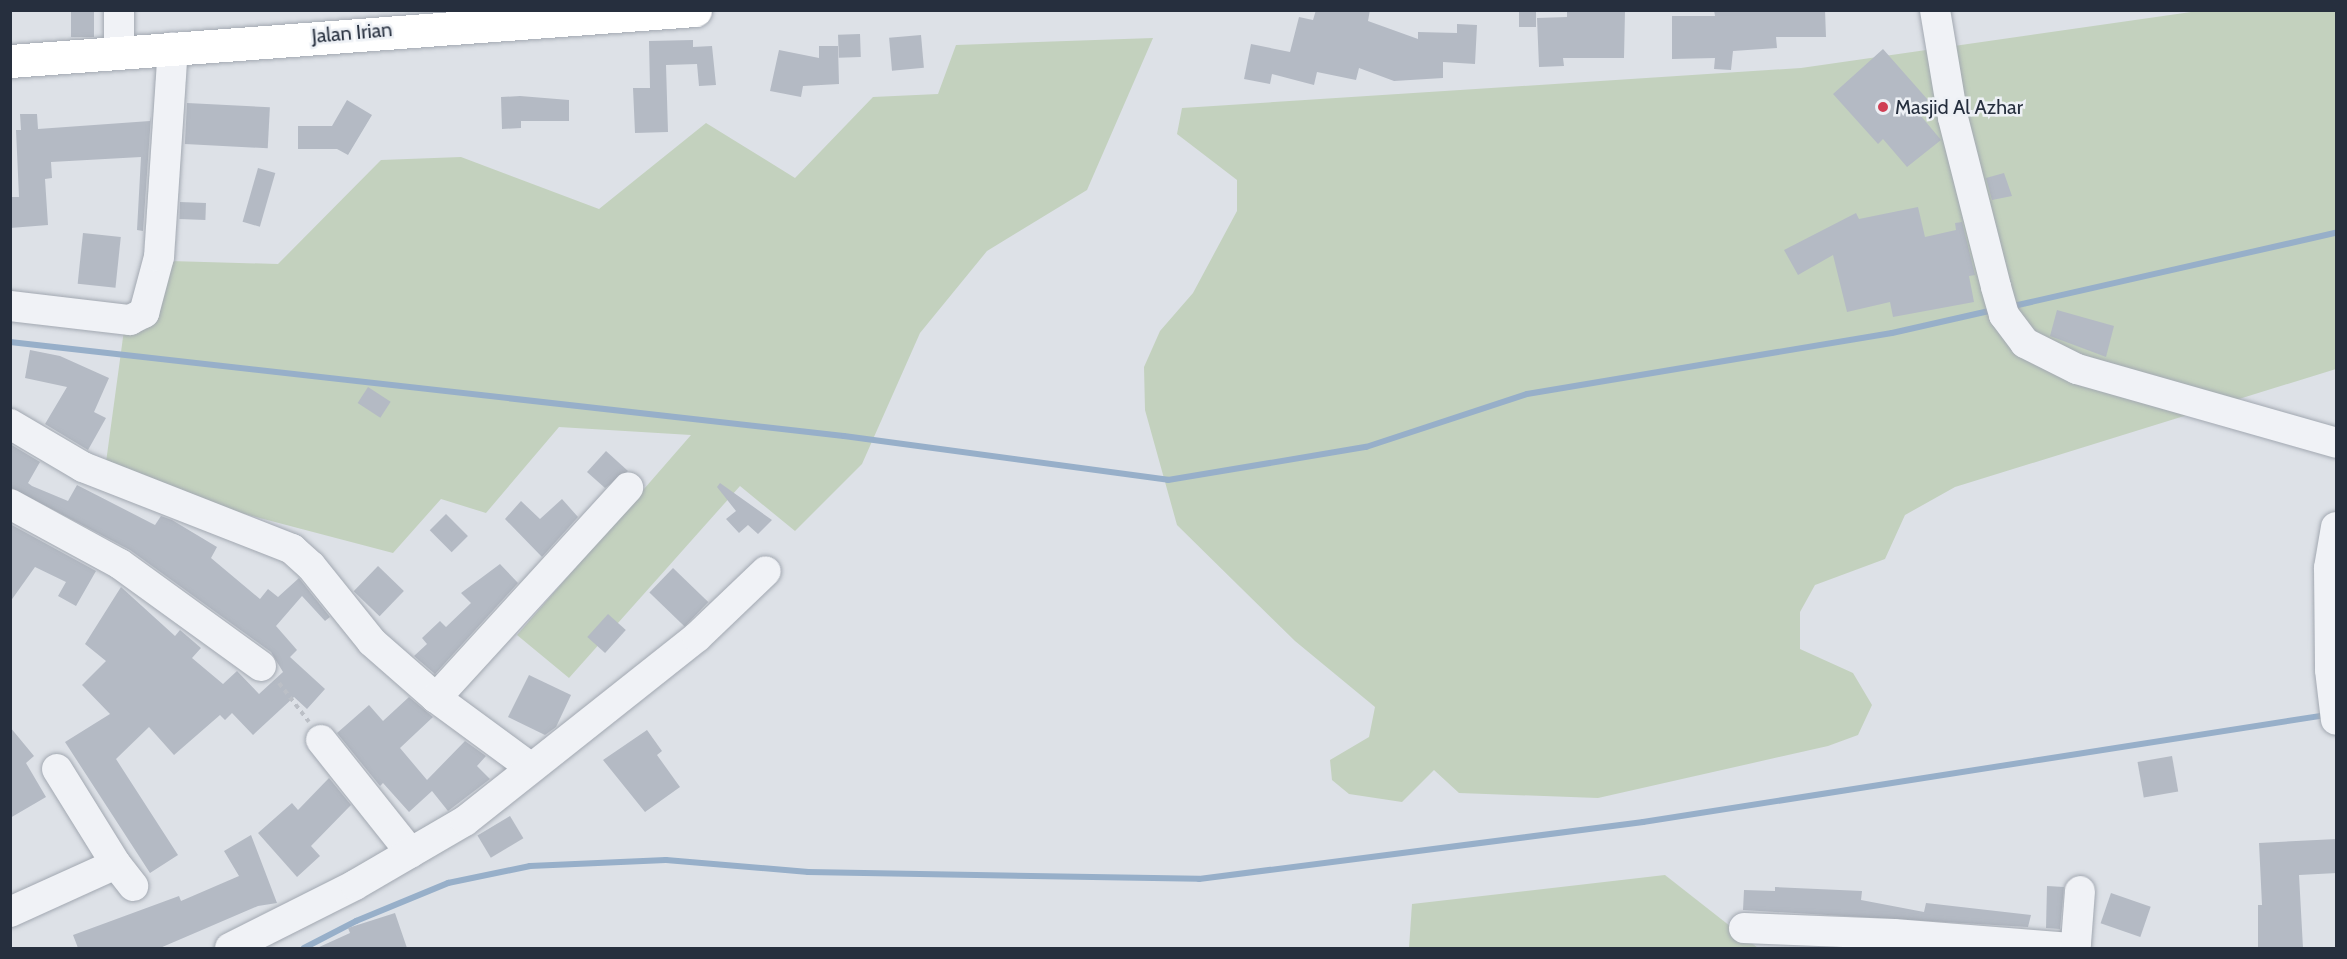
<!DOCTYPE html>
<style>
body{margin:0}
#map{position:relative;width:2347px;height:959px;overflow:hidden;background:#dde1e7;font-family:Cabin,sans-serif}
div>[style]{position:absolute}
.green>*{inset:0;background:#c3d1be}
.stream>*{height:6px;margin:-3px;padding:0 3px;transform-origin:3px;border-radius:3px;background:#97afc9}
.building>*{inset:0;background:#b4bac4;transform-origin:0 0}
.path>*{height:4px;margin-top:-2px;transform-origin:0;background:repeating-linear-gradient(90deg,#bbbfc6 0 4.5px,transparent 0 9px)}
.roads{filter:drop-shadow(0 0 2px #a2a8b1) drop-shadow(0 0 2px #a2a8b1)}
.minor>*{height:30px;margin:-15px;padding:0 15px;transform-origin:15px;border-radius:15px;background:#f0f2f6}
.major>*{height:33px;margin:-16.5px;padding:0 16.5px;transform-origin:16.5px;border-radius:16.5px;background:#fff}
.dots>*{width:16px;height:16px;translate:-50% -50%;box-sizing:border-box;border:3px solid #edf0f5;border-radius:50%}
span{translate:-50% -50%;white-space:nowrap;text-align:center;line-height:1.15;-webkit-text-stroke:5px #edf0f5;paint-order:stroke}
.street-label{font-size:20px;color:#262f3e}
.poi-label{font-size:20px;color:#262f3e}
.left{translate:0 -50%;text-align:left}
.frame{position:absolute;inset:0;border:12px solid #262f3e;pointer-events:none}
</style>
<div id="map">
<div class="green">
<i style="clip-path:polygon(2198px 11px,2336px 11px,2336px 369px,1955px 487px,1905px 515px,1885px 559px,1815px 585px,1800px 612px,1800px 649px,1853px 673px,1872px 705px,1858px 735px,1828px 746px,1598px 798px,1459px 793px,1434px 770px,1402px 802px,1349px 794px,1332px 780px,1330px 760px,1369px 737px,1375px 707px,1295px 641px,1177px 525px,1145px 410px,1144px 367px,1160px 331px,1193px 293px,1237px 211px,1237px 180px,1177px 134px,1182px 108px,1801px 68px)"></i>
<i style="clip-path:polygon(1153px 38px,1087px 190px,987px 251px,920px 333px,862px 464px,795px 531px,740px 486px,569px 678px,517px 635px,691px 435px,559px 427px,486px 513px,441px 499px,393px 553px,104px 477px,124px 330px,170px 261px,278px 264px,381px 160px,461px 157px,599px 209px,706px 123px,795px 178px,873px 97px,938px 94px,956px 45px)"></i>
<i style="clip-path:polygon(1665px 875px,1758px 948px,1409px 948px,1412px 904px)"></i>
</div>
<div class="stream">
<i style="left:2009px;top:307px;width:335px;rotate:-12.8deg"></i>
<i style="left:10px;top:342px;width:839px;rotate:6.43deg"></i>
<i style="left:844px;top:436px;width:327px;rotate:7.7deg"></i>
<i style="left:1168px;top:480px;width:201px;rotate:-9.5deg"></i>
<i style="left:1366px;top:447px;width:169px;rotate:-18.2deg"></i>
<i style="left:1527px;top:394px;width:370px;rotate:-9.5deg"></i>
<i style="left:1892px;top:333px;width:104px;rotate:-12.8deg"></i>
<i style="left:304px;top:948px;width:59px;rotate:-27.4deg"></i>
<i style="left:356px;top:921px;width:100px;rotate:-22.4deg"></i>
<i style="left:448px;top:883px;width:84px;rotate:-11.7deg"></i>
<i style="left:530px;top:866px;width:136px;rotate:-2.5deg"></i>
<i style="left:666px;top:860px;width:143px;rotate:4.8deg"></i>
<i style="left:808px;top:872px;width:391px;rotate:1deg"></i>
<i style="left:1199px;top:879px;width:448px;rotate:-7.3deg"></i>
<i style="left:1643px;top:822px;width:691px;rotate:-8.9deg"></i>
</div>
<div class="building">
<i style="left:71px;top:10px;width:23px;height:27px"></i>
<i style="clip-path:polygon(1316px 10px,1370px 10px,1368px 21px,1418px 39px,1418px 32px,1457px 33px,1457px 24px,1477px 25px,1475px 64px,1443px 62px,1443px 78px,1394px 81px,1359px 68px,1356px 80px,1317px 72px,1314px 85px,1272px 74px,1270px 84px,1244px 79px,1251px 44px,1290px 52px,1299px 17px,1313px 20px)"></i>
<i style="left:1519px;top:10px;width:17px;height:17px"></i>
<i style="clip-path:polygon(1567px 10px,1625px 11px,1624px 58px,1563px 58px,1564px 66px,1539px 67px,1537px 18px,1567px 17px)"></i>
<i style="clip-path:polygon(1714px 10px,1825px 10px,1826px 37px,1776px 37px,1777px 48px,1733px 51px,1731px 70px,1714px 69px,1715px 58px,1672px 59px,1672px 16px,1715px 16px)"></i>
<i style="left:860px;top:34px;width:23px;height:22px;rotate:88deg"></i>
<i style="left:921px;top:35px;width:33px;height:32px;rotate:85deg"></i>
<i style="clip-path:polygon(693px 40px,693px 47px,712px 46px,716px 85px,699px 86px,697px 64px,666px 65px,668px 132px,635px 133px,633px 88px,650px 88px,649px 41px)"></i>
<i style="clip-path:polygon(819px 46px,838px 46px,839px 84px,803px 86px,801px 97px,770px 91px,779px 50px,819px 58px)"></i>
<i style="clip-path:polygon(1883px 49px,1928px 100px,1916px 110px,1941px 140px,1907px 167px,1883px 139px,1878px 144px,1833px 94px)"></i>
<i style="clip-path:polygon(520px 96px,569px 100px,569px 121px,521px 121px,521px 128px,502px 129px,501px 97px)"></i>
<i style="clip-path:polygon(347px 100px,372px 115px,348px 155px,337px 149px,298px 149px,298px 126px,332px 126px)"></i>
<i style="left:187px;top:103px;width:83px;height:41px;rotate:3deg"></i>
<i style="clip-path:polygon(20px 114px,37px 114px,38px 129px,150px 121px,151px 116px,143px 231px,137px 230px,141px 157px,51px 162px,52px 178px,45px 179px,48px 225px,10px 228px,10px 197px,19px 197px,16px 130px,21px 130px)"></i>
<i style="left:258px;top:168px;width:18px;height:56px;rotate:16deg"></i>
<i style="clip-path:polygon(2004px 173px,2012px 196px,1992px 200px,1986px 178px)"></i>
<i style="left:180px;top:202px;width:26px;height:17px;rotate:2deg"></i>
<i style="clip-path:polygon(1918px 207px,1925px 237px,1956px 230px,1955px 223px,1962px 222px,1975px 275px,1969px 276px,1974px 302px,1893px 317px,1890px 302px,1847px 312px,1833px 255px,1798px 275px,1784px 250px,1856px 213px,1859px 219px)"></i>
<i style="left:83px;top:233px;width:38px;height:51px;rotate:6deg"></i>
<i style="clip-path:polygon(2057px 310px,2114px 326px,2106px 357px,2050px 336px)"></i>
<i style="clip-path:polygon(30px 350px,60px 356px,109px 378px,94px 412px,106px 418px,88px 450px,45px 424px,67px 387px,25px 378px)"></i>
<i style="left:368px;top:387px;width:27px;height:19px;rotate:33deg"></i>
<i style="clip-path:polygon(10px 444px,40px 462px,28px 483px,32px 486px,68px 501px,77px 485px,155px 525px,161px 516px,172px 520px,217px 547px,211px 558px,260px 599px,268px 589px,278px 597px,299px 578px,330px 617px,325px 621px,302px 596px,276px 626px,297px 650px,290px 657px,325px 689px,307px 709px,294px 697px,253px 735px,232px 713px,225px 720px,220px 715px,174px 755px,149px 727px,116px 759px,178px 855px,150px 873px,65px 742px,110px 714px,82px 685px,106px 661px,85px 644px,121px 587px,175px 636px,180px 630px,201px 648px,192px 658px,223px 684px,237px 671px,259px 694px,283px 672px,271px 652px,130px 550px,10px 487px)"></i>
<i style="clip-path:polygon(606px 451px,628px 471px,605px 488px,587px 472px)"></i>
<i style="clip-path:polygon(720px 483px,772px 520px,758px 534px,748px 525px,739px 533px,726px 519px,736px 511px,717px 487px)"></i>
<i style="clip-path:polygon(562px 499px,578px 517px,542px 557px,505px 519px,521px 501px,540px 519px)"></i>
<i style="left:446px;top:514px;width:31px;height:23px;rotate:45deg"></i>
<i style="clip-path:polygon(10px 524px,96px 571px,76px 606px,58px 596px,66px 582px,35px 567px,10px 602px)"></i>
<i style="clip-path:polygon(500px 564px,518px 583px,435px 674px,414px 656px,427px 644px,422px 638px,440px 621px,446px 627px,471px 603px,461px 593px)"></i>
<i style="left:378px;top:566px;width:36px;height:35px;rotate:44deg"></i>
<i style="left:673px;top:568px;width:49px;height:34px;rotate:44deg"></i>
<i style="left:608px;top:614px;width:24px;height:31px;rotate:42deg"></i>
<i style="clip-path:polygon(529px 675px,571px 695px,556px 727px,545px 735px,508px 717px)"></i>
<i style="clip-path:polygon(409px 697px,433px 717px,400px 748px,427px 780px,465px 741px,486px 756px,477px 766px,490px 779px,448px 811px,432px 791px,409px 812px,383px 783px,380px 786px,337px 733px,369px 705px,383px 721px)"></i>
<i style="clip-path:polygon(10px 727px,34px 756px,26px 763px,46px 797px,10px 818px)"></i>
<i style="clip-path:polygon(647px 730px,662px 751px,657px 755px,680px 787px,645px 812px,603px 760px)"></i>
<i style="left:2172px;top:756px;width:36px;height:35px;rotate:80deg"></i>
<i style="clip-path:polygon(329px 778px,351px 805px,311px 846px,320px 856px,297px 877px,258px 833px,292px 803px,298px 810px)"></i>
<i style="left:510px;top:816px;width:26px;height:38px;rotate:59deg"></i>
<i style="clip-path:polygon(251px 835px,277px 903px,258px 906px,160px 948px,78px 948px,73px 935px,179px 896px,181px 901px,239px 876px,224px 851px)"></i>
<i style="clip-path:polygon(2337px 839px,2337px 873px,2299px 875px,2303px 948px,2258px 948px,2258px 905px,2262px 905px,2259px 843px)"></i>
<i style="clip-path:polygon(2047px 886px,2064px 887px,2060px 929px,2046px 928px)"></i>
<i style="clip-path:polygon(1775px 887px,1862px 891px,1861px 900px,1924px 912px,1926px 903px,2031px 915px,2028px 927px,1743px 910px,1744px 890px,1775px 891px)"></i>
<i style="left:2111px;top:893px;width:42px;height:32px;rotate:19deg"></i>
<i style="clip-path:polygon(395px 913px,407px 948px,317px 948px,350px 933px,348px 928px)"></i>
</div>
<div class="path">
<i style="left:279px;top:683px;width:49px;rotate:52.4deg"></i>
</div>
<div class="roads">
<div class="minor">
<i style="left:119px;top:10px;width:40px;rotate:90deg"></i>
<i style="left:1935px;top:10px;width:109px;rotate:80.5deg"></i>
<i style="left:1953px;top:118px;width:174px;rotate:75.7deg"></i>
<i style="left:1996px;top:287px;width:29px;rotate:74deg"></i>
<i style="left:2004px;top:315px;width:35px;rotate:53deg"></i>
<i style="left:2025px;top:343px;width:58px;rotate:26.6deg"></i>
<i style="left:2077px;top:369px;width:269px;rotate:15.9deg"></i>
<i style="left:10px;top:306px;width:121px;rotate:6.7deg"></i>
<i style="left:130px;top:320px;width:16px;rotate:-27deg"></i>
<i style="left:144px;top:313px;width:58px;rotate:-75deg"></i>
<i style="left:159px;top:257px;width:210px;rotate:-86.2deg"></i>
<i style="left:10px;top:424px;width:85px;rotate:30.5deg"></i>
<i style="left:83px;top:467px;width:225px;rotate:21.4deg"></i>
<i style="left:292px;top:549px;width:25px;rotate:42deg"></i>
<i style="left:311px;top:566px;width:97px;rotate:51.2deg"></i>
<i style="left:372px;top:642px;width:85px;rotate:41.2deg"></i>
<i style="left:10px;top:504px;width:125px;rotate:28.6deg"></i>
<i style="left:120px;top:564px;width:174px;rotate:35.9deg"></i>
<i style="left:2336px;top:527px;width:42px;rotate:99.7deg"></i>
<i style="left:2329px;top:568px;width:102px;rotate:89.4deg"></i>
<i style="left:2330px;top:670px;width:50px;rotate:83.2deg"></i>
<i style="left:321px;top:740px;width:144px;rotate:51.5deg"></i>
<i style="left:530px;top:767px;width:117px;rotate:-143.7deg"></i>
<i style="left:436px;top:698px;width:285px;rotate:-47.6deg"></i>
<i style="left:57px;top:769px;width:112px;rotate:58.2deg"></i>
<i style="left:10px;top:912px;width:116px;rotate:-24.4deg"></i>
<i style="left:116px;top:864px;width:28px;rotate:52deg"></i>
<i style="left:1744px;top:928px;width:150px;rotate:2.3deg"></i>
<i style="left:1894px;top:934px;width:177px;rotate:4.5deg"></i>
<i style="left:2070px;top:948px;width:8px;rotate:-40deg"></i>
<i style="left:2076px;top:943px;width:52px;rotate:-85.6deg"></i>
<i style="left:230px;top:948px;width:140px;rotate:-26.7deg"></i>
<i style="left:355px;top:885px;width:127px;rotate:-30.2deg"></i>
<i style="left:465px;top:821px;width:296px;rotate:-38.4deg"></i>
<i style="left:697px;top:637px;width:95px;rotate:-43.7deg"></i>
</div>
<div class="major">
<i style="left:10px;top:61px;width:687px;rotate:-4.26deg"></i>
</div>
</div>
<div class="dots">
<i style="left:1883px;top:107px;background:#d03e54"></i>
</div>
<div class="street-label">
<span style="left:352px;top:33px;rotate:-5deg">Jalan Irian</span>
</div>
<div class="poi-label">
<span class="left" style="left:1895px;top:107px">Masjid Al Azhar</span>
</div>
<div class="frame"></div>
</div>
